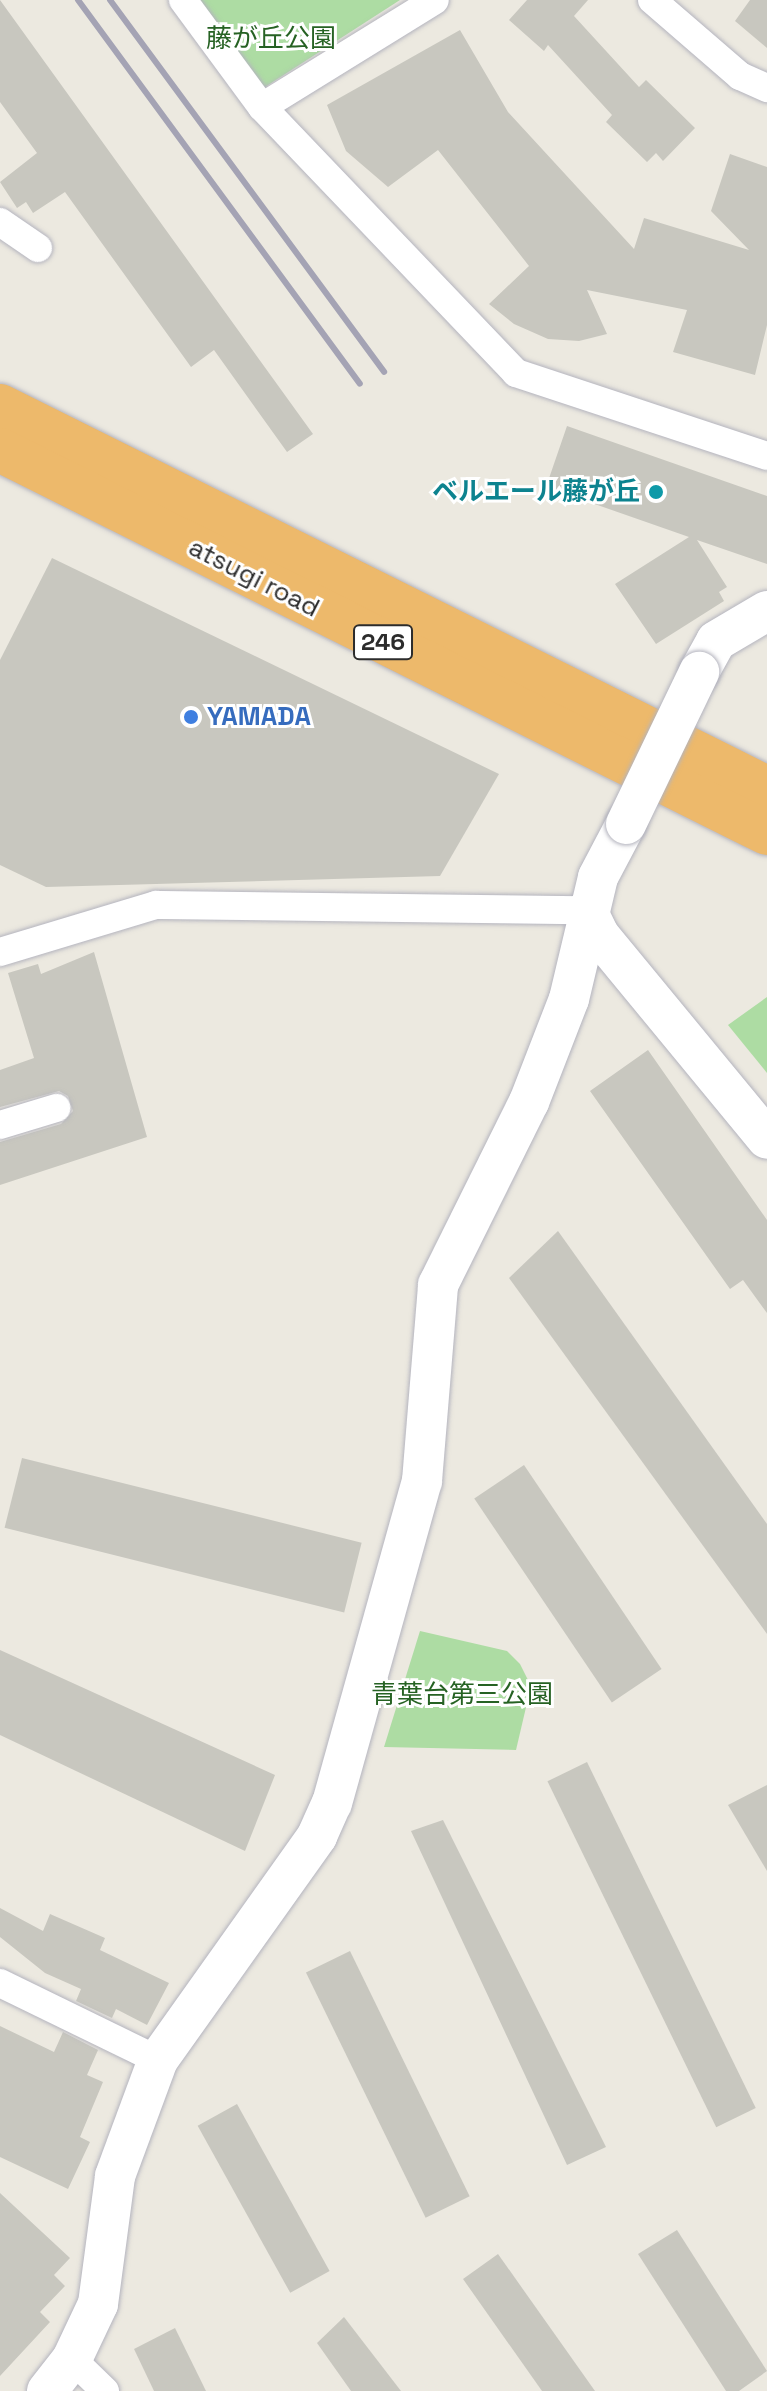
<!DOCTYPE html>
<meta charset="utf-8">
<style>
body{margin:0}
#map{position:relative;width:767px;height:2391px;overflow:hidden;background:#ece9e0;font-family:"Space Grotesk","Noto Sans JP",sans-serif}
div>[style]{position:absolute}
.green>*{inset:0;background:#addca3}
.building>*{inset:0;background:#c8c7bf;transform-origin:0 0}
.roads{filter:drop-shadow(0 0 2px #b4b4be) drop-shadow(0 0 2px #b4b4be)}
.street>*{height:28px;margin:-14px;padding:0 14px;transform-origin:14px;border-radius:14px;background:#fff}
.secondary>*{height:40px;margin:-20px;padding:0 20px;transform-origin:20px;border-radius:20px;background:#fff}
.highway>*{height:44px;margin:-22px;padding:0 22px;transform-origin:22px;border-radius:22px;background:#edb96b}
.rail>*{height:6px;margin:-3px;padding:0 3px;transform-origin:3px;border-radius:3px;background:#a4a3b4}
.bridges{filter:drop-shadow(0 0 2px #b4b4be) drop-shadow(0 0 2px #b4b4be)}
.secondary-bridge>*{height:40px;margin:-20px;padding:0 20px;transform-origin:20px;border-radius:20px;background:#fff}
.dots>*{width:22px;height:22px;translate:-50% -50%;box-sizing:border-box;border:4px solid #fff;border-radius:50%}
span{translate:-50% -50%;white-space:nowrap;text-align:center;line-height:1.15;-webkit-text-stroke:6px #fff;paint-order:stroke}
.shield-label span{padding:2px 6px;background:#fff;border:2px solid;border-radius:6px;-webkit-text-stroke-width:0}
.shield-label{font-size:24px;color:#2c2c2c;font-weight:700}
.park-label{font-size:26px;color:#266223}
.culture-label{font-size:26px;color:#0d838f;font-weight:700}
.right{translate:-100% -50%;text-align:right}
.street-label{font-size:26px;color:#2c2c2c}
.shop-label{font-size:26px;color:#366cbe;font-weight:700}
.left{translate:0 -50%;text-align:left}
</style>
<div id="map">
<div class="green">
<i style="clip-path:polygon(195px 0,400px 0,262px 89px)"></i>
<i style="clip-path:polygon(767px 997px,767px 1073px,728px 1025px)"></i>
<i style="clip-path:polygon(420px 1631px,507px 1651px,520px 1664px,531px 1686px,516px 1750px,384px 1747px)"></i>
</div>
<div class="building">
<i style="clip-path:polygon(0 0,313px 434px,287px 452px,214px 350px,191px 367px,65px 192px,33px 213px,26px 202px,17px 208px,0 182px,37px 153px,0 102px)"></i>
<i style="clip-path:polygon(527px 0,588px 0,574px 16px,639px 87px,646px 80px,695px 128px,663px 161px,656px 153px,647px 162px,606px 122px,612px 115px,548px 45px,544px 51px,509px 20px)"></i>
<i style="clip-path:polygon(750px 0,767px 0,767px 48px,735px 21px)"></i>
<i style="clip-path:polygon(460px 30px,508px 112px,634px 249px,644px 218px,749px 250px,711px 211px,730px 154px,767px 167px,767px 325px,755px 375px,673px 352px,687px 310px,587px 290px,607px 334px,579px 341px,548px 339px,514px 324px,489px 304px,529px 266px,438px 150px,388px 187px,346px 151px,327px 105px)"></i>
<i style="clip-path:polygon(567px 426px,767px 496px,767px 564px,697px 540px,727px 587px,719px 592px,724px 601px,656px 644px,615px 584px,689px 537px,546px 487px)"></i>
<i style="clip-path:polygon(52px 558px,499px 774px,440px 876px,46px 887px,0 865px,0 660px)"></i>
<i style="clip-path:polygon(94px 952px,147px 1137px,0 1185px,0 1142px,61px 1124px,73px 1111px,68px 1096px,59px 1091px,0 1107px,0 1070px,34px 1058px,8px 973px,38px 964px,41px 974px)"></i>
<i style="clip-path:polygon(648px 1050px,767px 1220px,767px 1313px,743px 1280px,730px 1289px,590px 1091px)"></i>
<i style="clip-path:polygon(558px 1231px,767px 1524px,767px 1634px,509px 1278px)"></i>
<i style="left:22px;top:1458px;width:350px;height:72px;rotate:14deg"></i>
<i style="left:524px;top:1465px;width:246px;height:60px;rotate:56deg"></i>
<i style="clip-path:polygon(0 1650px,275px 1775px,245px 1851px,0 1735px)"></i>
<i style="left:587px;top:1762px;width:385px;height:44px;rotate:64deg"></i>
<i style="clip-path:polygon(767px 1785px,767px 1871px,728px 1805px)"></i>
<i style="clip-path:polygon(443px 1820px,606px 2147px,567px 2165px,411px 1831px)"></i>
<i style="clip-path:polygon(0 1908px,43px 1931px,50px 1914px,105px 1938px,100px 1950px,169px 1983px,147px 2025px,116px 2009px,112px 2018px,76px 2001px,81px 1989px,45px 1973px,0 1937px)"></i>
<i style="left:350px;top:1951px;width:273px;height:49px;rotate:64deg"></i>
<i style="clip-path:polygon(0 2026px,54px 2052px,63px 2032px,98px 2050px,87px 2075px,103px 2082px,80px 2137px,90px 2142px,68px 2189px,0 2157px)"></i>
<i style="left:237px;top:2104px;width:191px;height:45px;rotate:61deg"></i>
<i style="clip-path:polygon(0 2193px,70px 2258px,54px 2275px,65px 2286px,40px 2312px,50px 2322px,0 2376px)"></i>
<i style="clip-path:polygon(677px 2230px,767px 2371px,739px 2391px,726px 2391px,638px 2254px)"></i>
<i style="clip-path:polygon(498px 2254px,595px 2391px,542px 2391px,463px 2279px)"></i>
<i style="clip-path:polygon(344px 2317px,401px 2391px,351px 2391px,317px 2343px)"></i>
<i style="clip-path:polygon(175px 2328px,206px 2391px,154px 2391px,134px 2349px)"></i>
</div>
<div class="roads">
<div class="street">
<i style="left:183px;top:0;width:133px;rotate:53.6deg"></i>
<i style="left:262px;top:107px;width:368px;rotate:46.3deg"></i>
<i style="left:516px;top:373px;width:264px;rotate:18.3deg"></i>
<i style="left:652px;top:0;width:116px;rotate:40.8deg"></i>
<i style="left:740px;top:76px;width:30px;rotate:24deg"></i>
<i style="left:262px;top:107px;width:203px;rotate:-31.7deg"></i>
<i style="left:0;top:222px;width:46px;rotate:34.4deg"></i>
<i style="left:0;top:952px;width:163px;rotate:-16.8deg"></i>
<i style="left:156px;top:905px;width:431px;rotate:0.7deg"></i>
<i style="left:0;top:1125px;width:59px;rotate:-16.9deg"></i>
<i style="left:0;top:1983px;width:176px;rotate:26deg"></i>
<i style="left:72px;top:2359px;width:46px;rotate:44.1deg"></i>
</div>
<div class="secondary">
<i style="left:699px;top:672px;width:35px;rotate:-61deg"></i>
<i style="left:716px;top:641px;width:59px;rotate:-30.5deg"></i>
<i style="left:587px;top:910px;width:28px;rotate:64deg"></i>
<i style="left:599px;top:935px;width:264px;rotate:50.5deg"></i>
<i style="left:47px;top:2391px;width:41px;rotate:-52deg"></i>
<i style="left:72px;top:2359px;width:61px;rotate:-64.7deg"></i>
<i style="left:98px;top:2304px;width:129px;rotate:-82.4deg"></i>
<i style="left:115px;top:2176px;width:124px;rotate:-69.7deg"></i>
<i style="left:158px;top:2060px;width:275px;rotate:-54.6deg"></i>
<i style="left:317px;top:1836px;width:36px;rotate:-66deg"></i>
<i style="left:332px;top:1803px;width:334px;rotate:-74.4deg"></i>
<i style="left:422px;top:1481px;width:197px;rotate:-85.3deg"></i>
<i style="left:438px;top:1285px;width:204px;rotate:-63.6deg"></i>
<i style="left:529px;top:1102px;width:110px;rotate:-68.8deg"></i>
<i style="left:569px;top:999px;width:125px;rotate:-76.6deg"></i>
<i style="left:598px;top:877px;width:60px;rotate:-62.2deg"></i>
</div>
<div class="highway">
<i style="left:0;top:406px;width:857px;rotate:26.48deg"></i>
<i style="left:0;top:450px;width:857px;rotate:26.54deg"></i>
</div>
</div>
<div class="rail">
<i style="left:78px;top:0;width:476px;rotate:53.7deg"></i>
<i style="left:110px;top:0;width:462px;rotate:53.6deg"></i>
</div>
<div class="bridges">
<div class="secondary-bridge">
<i style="left:626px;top:824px;width:169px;rotate:-64.3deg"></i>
</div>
</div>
<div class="dots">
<i style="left:656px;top:492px;background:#0f9aa8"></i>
<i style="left:191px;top:717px;background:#3f7fe0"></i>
</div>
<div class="shield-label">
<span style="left:383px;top:642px">246</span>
</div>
<div class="park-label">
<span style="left:271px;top:39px">藤が丘公園</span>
<span style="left:462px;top:1695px">青葉台第三公園</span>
</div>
<div class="culture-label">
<span class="right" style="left:640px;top:492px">ベルエール藤が丘</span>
</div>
<div class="street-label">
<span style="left:254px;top:578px;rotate:27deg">atsugi road</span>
</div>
<div class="shop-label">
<span class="left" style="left:207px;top:717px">YAMADA</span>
</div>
</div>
